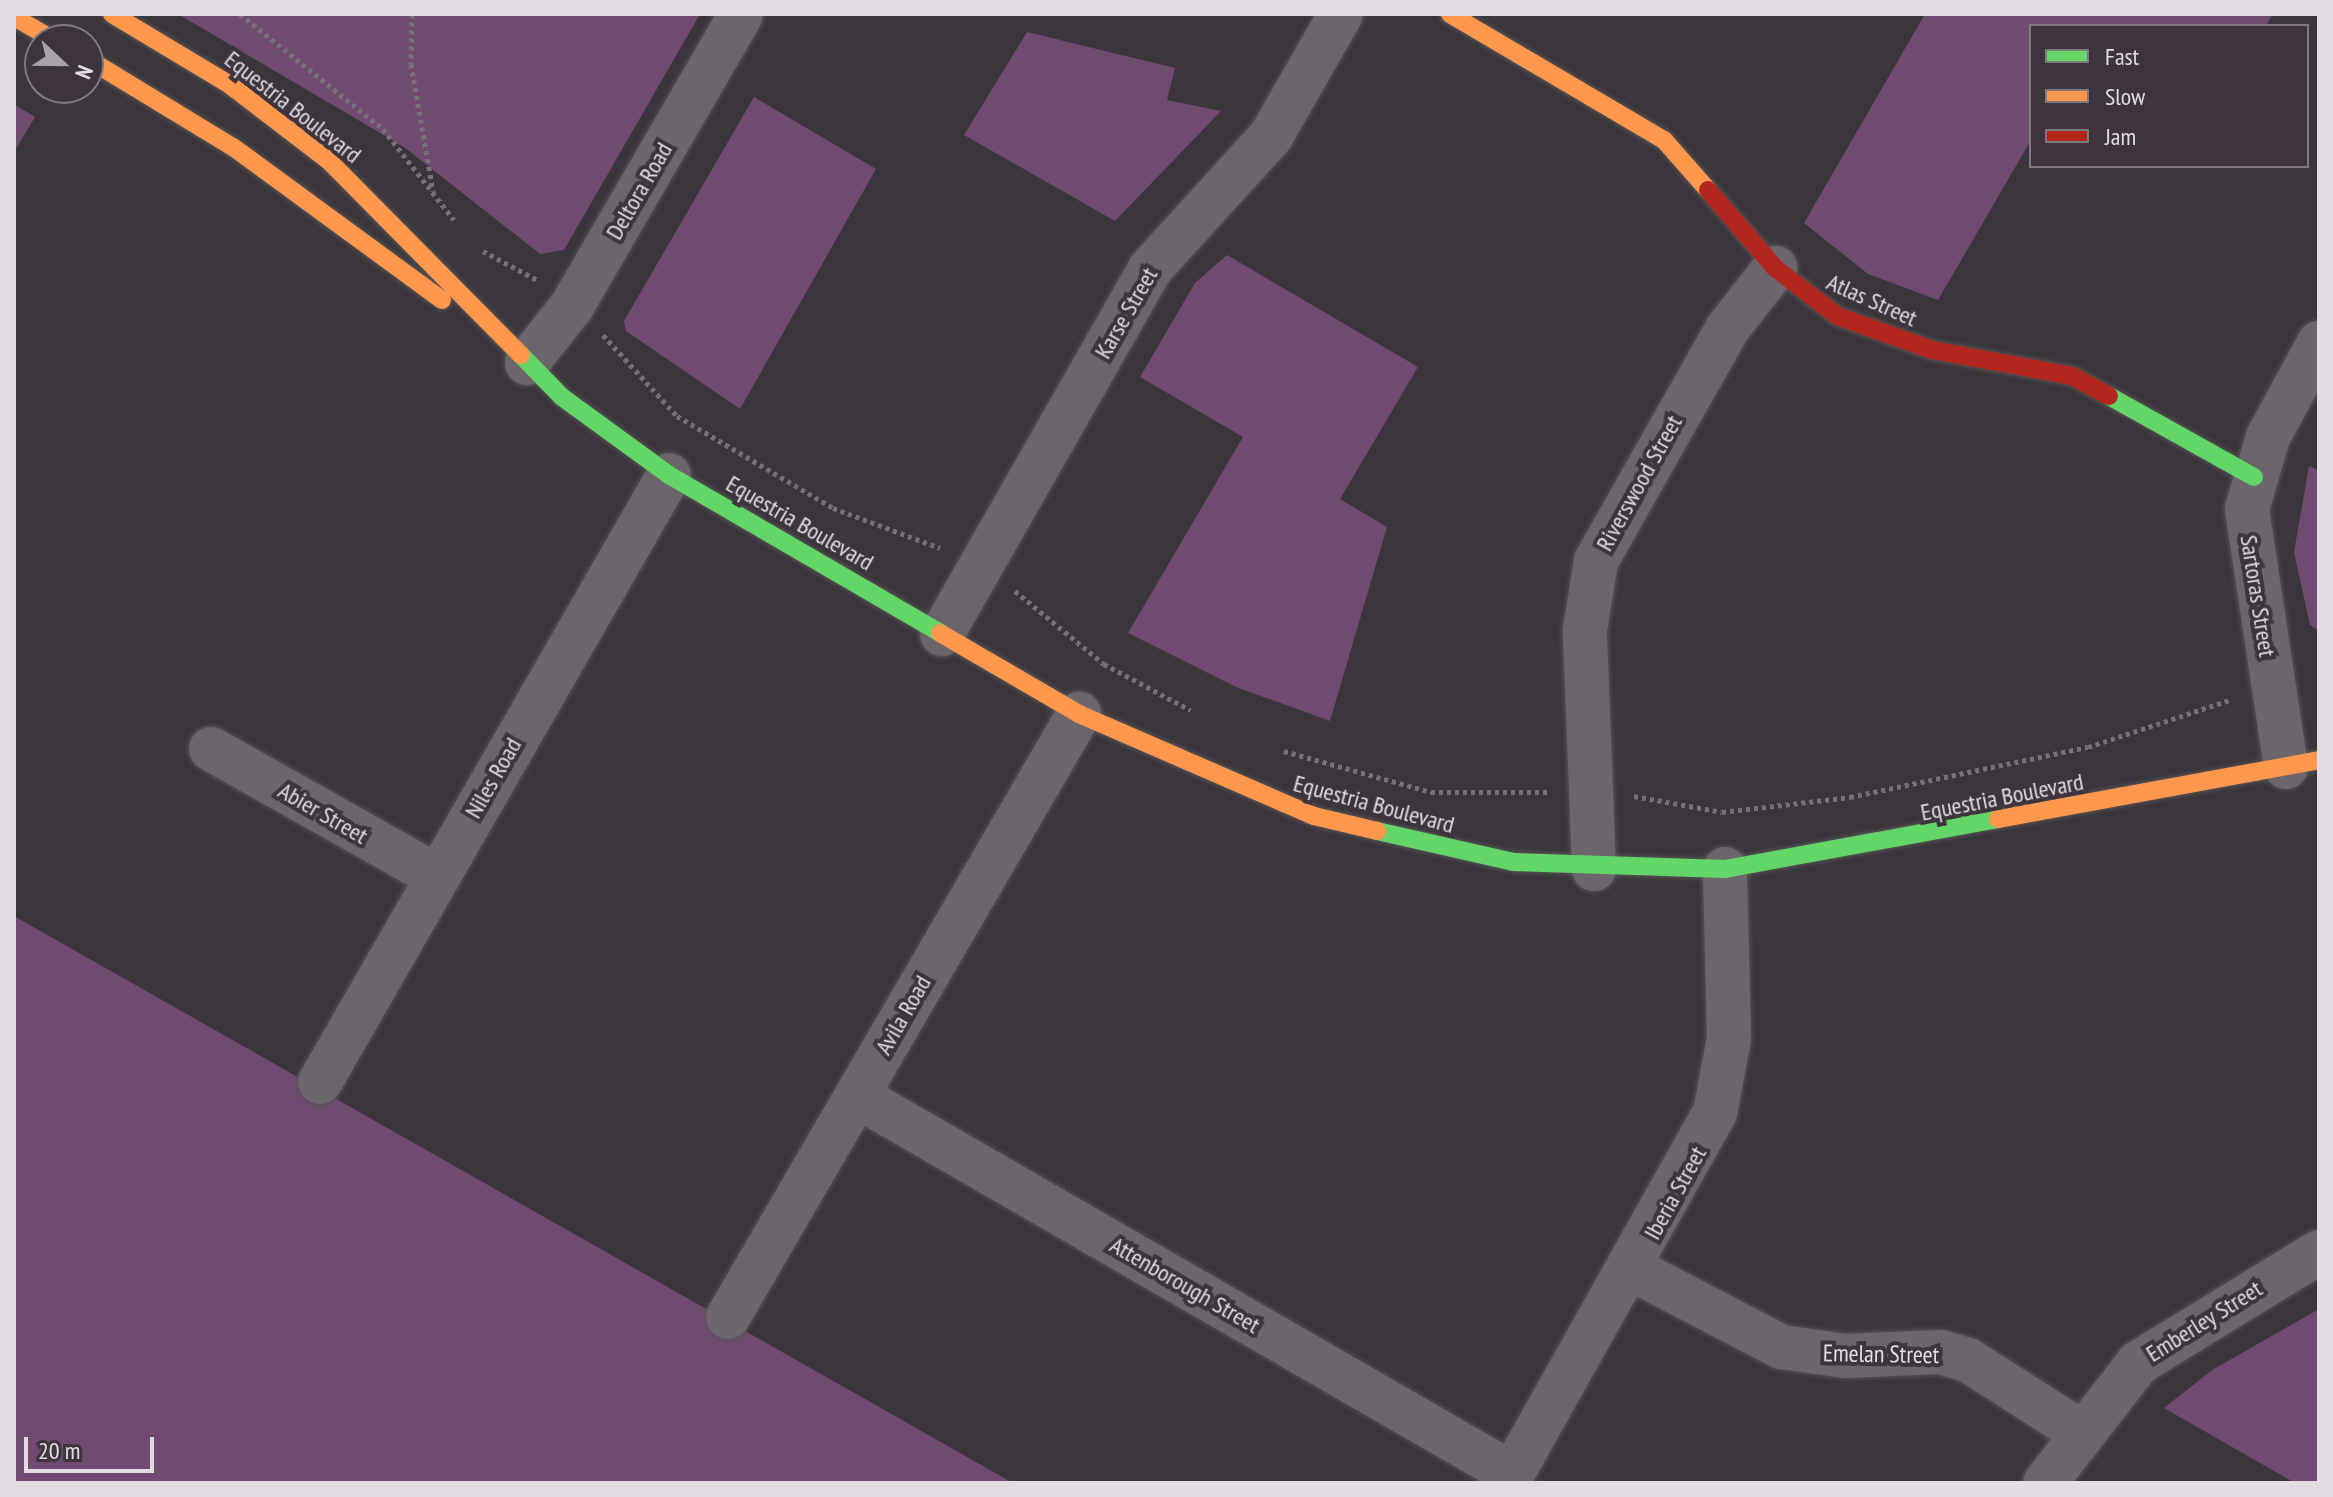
<!DOCTYPE html>
<style>
body{margin:0}
#map{position:relative;width:2333px;height:1497px;overflow:hidden;background:#3b363b;font-family:"PT Sans Narrow",sans-serif}
div>[style]{position:absolute}
.green>*{inset:0;background:#714a71}
.path>*{height:5px;margin-top:-2.5px;transform-origin:0;background:repeating-linear-gradient(90deg,#767176 0 4px,transparent 0 8px)}
.roads{filter:drop-shadow(0 0 2px #555255) drop-shadow(0 0 2px #555255)}
.street>*{height:44px;margin:-22px;padding:0 22px;transform-origin:22px;border-radius:22px;background:#6d656c}
.fast>*{height:18px;margin:-9px;padding:0 9px;transform-origin:9px;border-radius:9px;background:#63d668}
.slow>*{height:18px;margin:-9px;padding:0 9px;transform-origin:9px;border-radius:9px;background:#ff974d}
.jam>*{height:18px;margin:-9px;padding:0 9px;transform-origin:9px;border-radius:9px;background:#b3261e}
span{translate:-50% -50%;white-space:nowrap;text-align:center;line-height:1.15;-webkit-text-stroke:8px #3d343d;paint-order:stroke}
.street-label{font-size:24px;color:#e3dde3}
.frame{position:absolute;inset:0;border:16px solid #e3dde3;pointer-events:none}
.legend{position:absolute;left:2029px;top:24px;width:280px;height:144px;box-sizing:border-box;background:#3d343d;border:2px solid #7f787f;margin:0;padding:10px 14px;list-style:none;font-size:24px;color:#e3dde3}
.legend li{display:flex;align-items:center;gap:16px;height:40px}
.legend b{width:40px;border:2px solid #7f787f}
.north{position:absolute;left:24px;top:24px;width:80px;height:80px;box-sizing:border-box;background:#3d343d;border:2px solid #7f787f;border-radius:50%;rotate:112deg;font-size:22px;font-weight:700;line-height:32px;text-align:center;color:#e3dde3}
.north::after{content:'';display:block;margin:auto;width:28px;height:36px;background:#a8a3a8;clip-path:polygon(50% 0,100% 100%,50% 72%,0 100%)}
.scale{position:absolute;left:24px;top:1437px;width:130px;height:36px;box-sizing:border-box;border:4px solid #e3dde3;border-top:0;padding-left:10px;font-size:24px;line-height:28px;white-space:nowrap;color:#e3dde3;-webkit-text-stroke:6px #3d343d;paint-order:stroke}
</style>
<div id="map">
<div class="green">
<i style="clip-path:polygon(178px 14px,700px 14px,564px 250px,540px 254px,404px 147px)"></i>
<i style="clip-path:polygon(1925px 14px,2273px 14px,2266px 26px,2031px 26px,2031px 140px,1938px 300px,1868px 274px,1804px 223px)"></i>
<i style="clip-path:polygon(1027px 32px,1175px 68px,1167px 100px,1221px 111px,1115px 221px,964px 135px)"></i>
<i style="clip-path:polygon(754px 97px,876px 169px,740px 409px,626px 331px,624px 321px)"></i>
<i style="clip-path:polygon(14px 104px,35px 117px,14px 152px)"></i>
<i style="clip-path:polygon(1227px 255px,1418px 367px,1340px 499px,1387px 527px,1330px 721px,1236px 687px,1128px 633px,1243px 437px,1140px 377px,1195px 283px)"></i>
<i style="clip-path:polygon(2309px 466px,2319px 471px,2319px 631px,2310px 625px,2294px 552px)"></i>
<i style="clip-path:polygon(14px 916px,1013px 1483px,14px 1483px)"></i>
<i style="clip-path:polygon(2319px 1309px,2319px 1483px,2295px 1483px,2164px 1408px,2212px 1370px)"></i>
</div>
<div class="path">
<i style="left:240px;top:14px;width:184px;rotate:38.8deg"></i>
<i style="left:383px;top:129px;width:115px;rotate:52deg"></i>
<i style="left:412px;top:14px;width:50px;rotate:91.1deg"></i>
<i style="left:411px;top:64px;width:129px;rotate:80.2deg"></i>
<i style="left:483px;top:251px;width:61px;rotate:28.2deg"></i>
<i style="left:603px;top:335px;width:110px;rotate:47.6deg"></i>
<i style="left:677px;top:416px;width:181px;rotate:30.5deg"></i>
<i style="left:833px;top:508px;width:114px;rotate:20.5deg"></i>
<i style="left:1015px;top:591px;width:115px;rotate:39.4deg"></i>
<i style="left:1104px;top:664px;width:98px;rotate:28.1deg"></i>
<i style="left:1284px;top:751px;width:153px;rotate:15.6deg"></i>
<i style="left:1431px;top:792px;width:117px"></i>
<i style="left:1634px;top:796px;width:89px;rotate:10.3deg"></i>
<i style="left:1722px;top:812px;width:129px;rotate:-6.7deg"></i>
<i style="left:1850px;top:797px;width:243px;rotate:-11.9deg"></i>
<i style="left:2088px;top:747px;width:152px;rotate:-18.4deg"></i>
</div>
<div class="roads">
<div class="street">
<i style="left:527px;top:363px;width:73px;rotate:-51.7deg"></i>
<i style="left:572px;top:306px;width:337px;rotate:-59.9deg"></i>
<i style="left:942px;top:634px;width:420px;rotate:-60.3deg"></i>
<i style="left:1150px;top:269px;width:180px;rotate:-47.7deg"></i>
<i style="left:1271px;top:136px;width:141px;rotate:-60.2deg"></i>
<i style="left:211px;top:749px;width:258px;rotate:29.4deg"></i>
<i style="left:2286px;top:767px;width:261px;rotate:-98.6deg"></i>
<i style="left:2247px;top:509px;width:75px;rotate:-73.7deg"></i>
<i style="left:2268px;top:437px;width:107px;rotate:-61.5deg"></i>
<i style="left:1594px;top:869px;width:239px;rotate:-92.2deg"></i>
<i style="left:1585px;top:630px;width:70px;rotate:-80.9deg"></i>
<i style="left:1596px;top:561px;width:266px;rotate:-60.5deg"></i>
<i style="left:1727px;top:329px;width:78px;rotate:-51.8deg"></i>
<i style="left:320px;top:1082px;width:700px;rotate:-60.1deg"></i>
<i style="left:857px;top:1096px;width:756px;rotate:29.99deg"></i>
<i style="left:1632px;top:1269px;width:168px;rotate:27.6deg"></i>
<i style="left:1781px;top:1347px;width:65px;rotate:8deg"></i>
<i style="left:1845px;top:1356px;width:95px;rotate:-2.4deg"></i>
<i style="left:1940px;top:1352px;width:29px;rotate:16deg"></i>
<i style="left:1968px;top:1360px;width:132px;rotate:32.6deg"></i>
<i style="left:728px;top:1317px;width:698px;rotate:-59.8deg"></i>
<i style="left:1507px;top:1483px;width:424px;rotate:-60.7deg"></i>
<i style="left:1715px;top:1113px;width:76px;rotate:-79.4deg"></i>
<i style="left:1729px;top:1038px;width:169px;rotate:-91.4deg"></i>
<i style="left:2045px;top:1483px;width:152px;rotate:-52.2deg"></i>
<i style="left:2138px;top:1363px;width:212px;rotate:-31.5deg"></i>
</div>
<div class="fast">
<i style="left:521px;top:355px;width:59px;rotate:45.7deg"></i>
<i style="left:562px;top:397px;width:132px;rotate:36.1deg"></i>
<i style="left:669px;top:475px;width:314px;rotate:30.2deg"></i>
<i style="left:2109px;top:396px;width:166px;rotate:29.2deg"></i>
<i style="left:1377px;top:831px;width:139px;rotate:12.8deg"></i>
<i style="left:1513px;top:862px;width:212px;rotate:1.9deg"></i>
<i style="left:1725px;top:869px;width:278px;rotate:-10.4deg"></i>
</div>
<div class="slow">
<i style="left:112px;top:14px;width:138px;rotate:31deg"></i>
<i style="left:230px;top:85px;width:125px;rotate:37.5deg"></i>
<i style="left:329px;top:161px;width:273px;rotate:45.3deg"></i>
<i style="left:1450px;top:14px;width:248px;rotate:30.5deg"></i>
<i style="left:1664px;top:140px;width:67px;rotate:48.7deg"></i>
<i style="left:14px;top:17px;width:46px;rotate:29.9deg"></i>
<i style="left:88px;top:59px;width:170px;rotate:31.3deg"></i>
<i style="left:233px;top:147px;width:259px;rotate:36.2deg"></i>
<i style="left:940px;top:633px;width:161px;rotate:30.2deg"></i>
<i style="left:1079px;top:714px;width:256px;rotate:23.5deg"></i>
<i style="left:1314px;top:816px;width:65px;rotate:13.4deg"></i>
<i style="left:1998px;top:819px;width:326px;rotate:-10.4deg"></i>
</div>
<div class="jam">
<i style="left:1708px;top:190px;width:103px;rotate:49.3deg"></i>
<i style="left:1775px;top:268px;width:78px;rotate:37.7deg"></i>
<i style="left:1837px;top:316px;width:101px;rotate:19.7deg"></i>
<i style="left:1932px;top:350px;width:142px;rotate:10.5deg"></i>
<i style="left:2072px;top:376px;width:42px;rotate:28.4deg"></i>
</div>
</div>
<div class="street-label">
<span style="left:293px;top:107px;rotate:38deg">Equestria Boulevard</span>
<span style="left:639px;top:191px;rotate:-60deg">Deltora Road</span>
<span style="left:1872px;top:300px;rotate:24deg">Atlas Street</span>
<span style="left:1126px;top:313px;rotate:-60deg">Karse Street</span>
<span style="left:1639px;top:483px;rotate:-61deg">Riverswood Street</span>
<span style="left:800px;top:523px;rotate:30deg">Equestria Boulevard</span>
<span style="left:2258px;top:596px;rotate:81deg">Sartoras Street</span>
<span style="left:493px;top:778px;rotate:-60deg">Niles Road</span>
<span style="left:2002px;top:797px;rotate:-11deg">Equestria Boulevard</span>
<span style="left:1374px;top:804px;rotate:15deg">Equestria Boulevard</span>
<span style="left:323px;top:813px;rotate:30deg">Abier Street</span>
<span style="left:903px;top:1015px;rotate:-60deg">Avila Road</span>
<span style="left:1675px;top:1193px;rotate:-61deg">Iberia Street</span>
<span style="left:1185px;top:1285px;rotate:30deg">Attenborough Street</span>
<span style="left:2204px;top:1321px;rotate:-32deg">Emberley Street</span>
<span style="left:1881px;top:1354px;rotate:1deg">Emelan Street</span>
</div>
<div class="frame"></div>
<ul class="legend">
<li><b style="height:10px;background:#63d668"></b>Fast</li>
<li><b style="height:10px;background:#ff974d"></b>Slow</li>
<li><b style="height:10px;background:#b3261e"></b>Jam</li>
</ul>
<div class="north">N</div>
<div class="scale">20 m</div>
</div>
